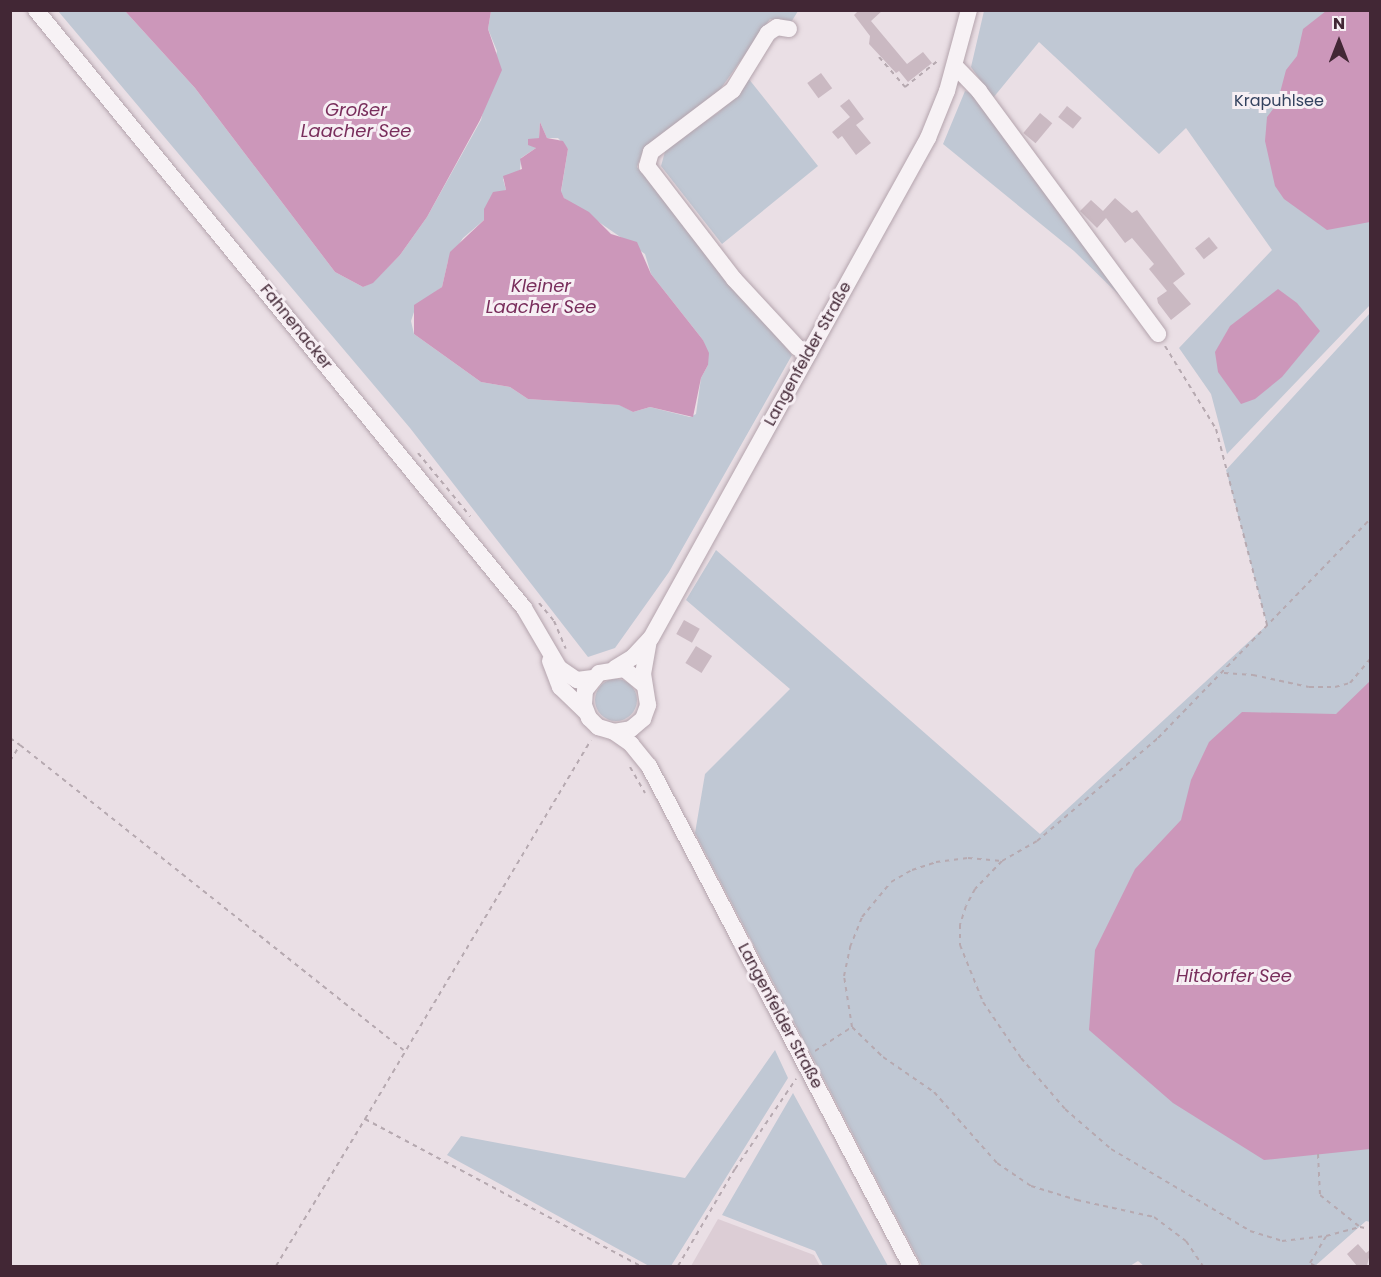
<!DOCTYPE html>
<meta charset="utf-8">
<style>
body{margin:0}
#map{position:relative;width:1381px;height:1277px;overflow:hidden;background:#eadfe5;font-family:Poppins,sans-serif}
div>[style]{position:absolute}
.built>*{inset:0;background:#dccdd5}
.green>*{inset:0;background:#c0c8d4}
.round{border-radius:50%}
.water>*{inset:0;background:#cc97ba}
.building>*{inset:0;background:#cab9c2;transform-origin:0 0}
.path>*{height:2px;margin-top:-1px;transform-origin:0;background:repeating-linear-gradient(90deg,#b6a9b0 0 4.5px,transparent 0 9px)}
.roads{filter:drop-shadow(0 0 2px #b4a4ad) drop-shadow(0 0 2px #b4a4ad)}
.minor>*{height:16px;margin:-8px;padding:0 8px;transform-origin:8px;border-radius:8px;background:#f7f2f5}
span{translate:-50% -50%;white-space:nowrap;text-align:center;line-height:1.15;-webkit-text-stroke:6px #f7eff4;paint-order:stroke}
.park-label{font-size:16px;color:#33425f}
.street-label{font-size:16px;color:#422735}
.water-label{font-size:18px;color:#792e5c;font-style:italic}
.frame{position:absolute;inset:0;border:12px solid #422735;pointer-events:none}
.north{position:absolute;left:1309px;top:12px;width:60px;height:60px;-webkit-text-stroke:4px #f7eff4;paint-order:stroke;rotate:0deg;font-size:16px;font-weight:700;line-height:24px;text-align:center;color:#422735}
.north::after{content:'';display:block;margin:auto;width:21px;height:27px;background:#422735;clip-path:polygon(50% 0,100% 100%,50% 72%,0 100%)}
</style>
<div id="map">
<div class="built">
<i style="clip-path:polygon(718px 1219px,814px 1255px,820px 1266px,691px 1266px)"></i>
</div>
<div class="green">
<i style="clip-path:polygon(evenodd,58px 11px,125px 11px,195px 88px,335px 272px,363px 287px,373px 282px,400px 255px,427px 217px,481px 120px,497px 51px,488px 29px,491px 11px,798px 11px,790px 24px,770px 19px,717px 94px,644px 148px,637px 167px,792px 355px,669px 572px,615px 648px,588px 657px,410px 428px,58px 11px,540px 122px,547px 138px,558px 138px,568px 149px,561px 192px,564px 198px,645px 254px,651px 274px,703px 340px,708px 365px,701px 378px,696px 414px,690px 417px,650px 407px,633px 412px,620px 405px,528px 399px,510px 387px,481px 382px,414px 334px,411px 321px,416px 306px,442px 287px,448px 261px,463px 238px,484px 220px,490px 198px,506px 190px,503px 179px,520px 170px,521px 158px,536px 148px,532px 140px,539px 138px,540px 122px)"></i>
<i style="clip-path:polygon(984px 11px,1370px 11px,1370px 305px,1227px 454px,1211px 394px,1179px 348px,1272px 250px,1186px 128px,1159px 154px,1039px 42px,993px 98px,971px 67px)"></i>
<i style="clip-path:polygon(748px 78px,818px 166px,722px 244px,661px 166px,666px 148px,719px 112px)"></i>
<i style="clip-path:polygon(965px 91px,976px 94px,1122px 293px,1120px 296px,1074px 251px,943px 144px)"></i>
<i style="clip-path:polygon(1370px 313px,1370px 1222px,1366px 1221px,1315px 1266px,1144px 1266px,1138px 1261px,1130px 1266px,922px 1266px,695px 833px,705px 774px,790px 689px,686px 600px,716px 550px,1040px 834px,1267px 625px,1226px 470px)"></i>
<i class="round" style="left:595px;top:679px;width:42px;height:42px"></i>
<i style="clip-path:polygon(775px 1050px,788px 1078px,671px 1266px,649px 1266px,447px 1155px,461px 1136px,685px 1178px)"></i>
<i style="clip-path:polygon(793px 1093px,888px 1266px,823px 1266px,815px 1251px,722px 1215px)"></i>
</div>
<div class="water">
<i style="clip-path:polygon(125px 11px,491px 11px,488px 29px,502px 70px,480px 120px,427px 217px,400px 255px,373px 283px,363px 287px,335px 272px,195px 88px)"></i>
<i style="clip-path:polygon(1326px 11px,1370px 11px,1370px 222px,1327px 230px,1284px 199px,1275px 186px,1265px 141px,1267px 117px,1277px 104px,1286px 70px,1297px 56px,1303px 29px)"></i>
<i style="clip-path:polygon(540px 122px,547px 138px,563px 141px,568px 149px,561px 191px,564px 198px,589px 212px,611px 234px,637px 242px,651px 274px,703px 340px,709px 353px,708px 365px,701px 378px,693px 417px,650px 407px,633px 412px,619px 405px,528px 399px,510px 387px,481px 382px,414px 334px,414px 305px,442px 287px,450px 252px,484px 220px,484px 209px,493px 192px,506px 190px,503px 176px,522px 169px,520px 159px,536px 148px,528px 145px,528px 139px,539px 138px)"></i>
<i style="clip-path:polygon(1278px 289px,1297px 303px,1320px 331px,1282px 377px,1255px 399px,1241px 404px,1218px 372px,1215px 352px,1230px 326px)"></i>
<i style="clip-path:polygon(1370px 681px,1370px 1149px,1264px 1160px,1173px 1103px,1089px 1030px,1095px 950px,1135px 869px,1181px 820px,1191px 780px,1209px 742px,1242px 712px,1336px 714px)"></i>
</div>
<div class="building">
<i style="clip-path:polygon(859px 10px,883px 10px,871px 21px,907px 64px,923px 52px,932px 63px,908px 82px,899px 71px,896px 73px,869px 44px,870px 36px,854px 15px)"></i>
<i style="left:821px;top:73px;width:19px;height:17px;rotate:54deg"></i>
<i style="clip-path:polygon(849px 99px,864px 119px,856px 125px,871px 143px,856px 155px,842px 136px,838px 139px,832px 132px,850px 117px,840px 106px)"></i>
<i style="left:1067px;top:106px;width:19px;height:14px;rotate:39deg"></i>
<i style="left:1040px;top:113px;width:16px;height:26px;rotate:40deg"></i>
<i style="clip-path:polygon(1115px 198px,1132px 213px,1137px 210px,1185px 274px,1173px 283px,1191px 304px,1171px 320px,1158px 303px,1157px 298px,1167px 291px,1149px 269px,1154px 264px,1132px 238px,1125px 243px,1106px 218px,1097px 228px,1080px 211px,1091px 200px,1103px 211px)"></i>
<i style="left:1209px;top:237px;width:14px;height:18px;rotate:51deg"></i>
<i style="left:684px;top:620px;width:18px;height:16px;rotate:29deg"></i>
<i style="left:696px;top:646px;width:19px;height:20px;rotate:32deg"></i>
<i style="clip-path:polygon(1358px 1244px,1366px 1253px,1371px 1249px,1367px 1266px,1357px 1266px,1347px 1254px)"></i>
</div>
<div class="path">
<i style="left:879px;top:57px;width:40px;rotate:49deg"></i>
<i style="left:905px;top:87px;width:45px;rotate:-38.7deg"></i>
<i style="left:1165px;top:346px;width:97px;rotate:58.4deg"></i>
<i style="left:1216px;top:429px;width:203px;rotate:75.4deg"></i>
<i style="left:418px;top:453px;width:82px;rotate:50.5deg"></i>
<i style="left:539px;top:603px;width:23px;rotate:50deg"></i>
<i style="left:554px;top:621px;width:30px;rotate:67deg"></i>
<i style="left:1224px;top:673px;width:29px;rotate:4deg"></i>
<i style="left:1253px;top:675px;width:57px;rotate:12.1deg"></i>
<i style="left:1309px;top:687px;width:26px"></i>
<i style="left:1335px;top:687px;width:16px;rotate:-15deg"></i>
<i style="left:1350px;top:683px;width:31px;rotate:-50deg"></i>
<i style="left:10px;top:738px;width:12px;rotate:35deg"></i>
<i style="left:10px;top:761px;width:19px;rotate:-58deg"></i>
<i style="left:20px;top:745px;width:490px;rotate:38.5deg"></i>
<i style="left:630px;top:767px;width:30px;rotate:60deg"></i>
<i style="left:1002px;top:861px;width:39px;rotate:134deg"></i>
<i style="left:975px;top:889px;width:19px;rotate:118deg"></i>
<i style="left:966px;top:906px;width:20px;rotate:108deg"></i>
<i style="left:960px;top:925px;width:20px;rotate:90deg"></i>
<i style="left:960px;top:945px;width:61px;rotate:68deg"></i>
<i style="left:983px;top:1002px;width:68px;rotate:55.8deg"></i>
<i style="left:1021px;top:1058px;width:67px;rotate:49.2deg"></i>
<i style="left:1065px;top:1109px;width:61px;rotate:41deg"></i>
<i style="left:1111px;top:1149px;width:161px;rotate:30.5deg"></i>
<i style="left:1250px;top:1231px;width:34px;rotate:17deg"></i>
<i style="left:1282px;top:1241px;width:44px;rotate:-6.5deg"></i>
<i style="left:1326px;top:1236px;width:35px;rotate:-15deg"></i>
<i style="left:1360px;top:1227px;width:10px;rotate:11deg"></i>
<i style="left:852px;top:1027px;width:43px;rotate:44.1deg"></i>
<i style="left:883px;top:1057px;width:62px;rotate:34.5deg"></i>
<i style="left:934px;top:1092px;width:95px;rotate:48.4deg"></i>
<i style="left:997px;top:1163px;width:41px;rotate:34.1deg"></i>
<i style="left:1031px;top:1186px;width:48px;rotate:16.9deg"></i>
<i style="left:1077px;top:1200px;width:79px;rotate:12.4deg"></i>
<i style="left:1154px;top:1217px;width:40px;rotate:37deg"></i>
<i style="left:1186px;top:1241px;width:30px;rotate:56deg"></i>
<i style="left:815px;top:1051px;width:44px;rotate:-33deg"></i>
<i style="left:852px;top:1027px;width:52px;rotate:-98.9deg"></i>
<i style="left:844px;top:976px;width:30px;rotate:-78deg"></i>
<i style="left:850px;top:947px;width:32px;rotate:-68deg"></i>
<i style="left:862px;top:917px;width:45px;rotate:-50.4deg"></i>
<i style="left:891px;top:882px;width:24px;rotate:-30deg"></i>
<i style="left:912px;top:870px;width:25px;rotate:-18deg"></i>
<i style="left:936px;top:862px;width:32px;rotate:-7deg"></i>
<i style="left:968px;top:858px;width:34px;rotate:5deg"></i>
<i style="left:1002px;top:861px;width:40px;rotate:-29.7deg"></i>
<i style="left:1037px;top:841px;width:159px;rotate:-40.4deg"></i>
<i style="left:1158px;top:738px;width:305px;rotate:-45.9deg"></i>
<i style="left:365px;top:1119px;width:441px;rotate:-59.2deg"></i>
<i style="left:1318px;top:1154px;width:41px;rotate:87.2deg"></i>
<i style="left:1320px;top:1195px;width:51px;rotate:38.7deg"></i>
<i style="left:276px;top:1266px;width:172px;rotate:-58.8deg"></i>
<i style="left:365px;top:1119px;width:312px;rotate:28.1deg"></i>
<i style="left:678px;top:1266px;width:113px;rotate:-59.6deg"></i>
<i style="left:735px;top:1169px;width:109px;rotate:-55.9deg"></i>
<i style="left:1315px;top:1266px;width:6px;rotate:-149deg"></i>
<i style="left:1310px;top:1263px;width:31px;rotate:-59deg"></i>
</div>
<div class="roads">
<div class="minor">
<i style="left:36px;top:10px;width:772px;rotate:50.78deg"></i>
<i style="left:524px;top:608px;width:69px;rotate:59.7deg"></i>
<i style="left:559px;top:668px;width:22px;rotate:34deg"></i>
<i style="left:577px;top:680px;width:16px;rotate:-7deg"></i>
<i style="left:789px;top:29px;width:12px;rotate:-171deg"></i>
<i style="left:777px;top:27px;width:11px;rotate:146deg"></i>
<i style="left:768px;top:33px;width:67px;rotate:121.6deg"></i>
<i style="left:733px;top:90px;width:103px;rotate:142.9deg"></i>
<i style="left:651px;top:152px;width:15px;rotate:106deg"></i>
<i style="left:647px;top:166px;width:143px;rotate:52.4deg"></i>
<i style="left:734px;top:279px;width:94px;rotate:47.2deg"></i>
<i style="left:798px;top:348px;width:12px;rotate:24deg"></i>
<i style="left:955px;top:66px;width:35px;rotate:46deg"></i>
<i style="left:979px;top:91px;width:302px;rotate:53.6deg"></i>
<i style="left:550px;top:661px;width:28px;rotate:69deg"></i>
<i style="left:560px;top:687px;width:36px;rotate:44deg"></i>
<i style="left:615px;top:668px;width:21px;rotate:-31deg"></i>
<i style="left:633px;top:657px;width:26px;rotate:-47deg"></i>
<i style="left:651px;top:638px;width:572px;rotate:-61.01deg"></i>
<i style="left:928px;top:138px;width:51px;rotate:-68deg"></i>
<i style="left:947px;top:91px;width:84px;rotate:-74.8deg"></i>
<i style="left:644px;top:685px;width:26px;rotate:-141deg"></i>
<i style="left:624px;top:669px;width:25px;rotate:171deg"></i>
<i style="left:599px;top:673px;width:22px;rotate:129deg"></i>
<i style="left:585px;top:690px;width:15px;rotate:94deg"></i>
<i style="left:584px;top:705px;width:14px;rotate:69deg"></i>
<i style="left:589px;top:718px;width:13px;rotate:45deg"></i>
<i style="left:598px;top:727px;width:17px;rotate:17deg"></i>
<i style="left:614px;top:732px;width:17px;rotate:-10deg"></i>
<i style="left:631px;top:729px;width:16px;rotate:-40deg"></i>
<i style="left:643px;top:719px;width:15px;rotate:-70deg"></i>
<i style="left:648px;top:705px;width:31px;rotate:-99deg"></i>
<i style="left:643px;top:674px;width:34px;rotate:-80deg"></i>
<i style="left:614px;top:732px;width:21px;rotate:35deg"></i>
<i style="left:631px;top:744px;width:28px;rotate:51deg"></i>
<i style="left:649px;top:766px;width:564px;rotate:62.35deg"></i>
</div>
</div>
<div class="park-label">
<span style="left:1279px;top:101px">Krapuhlsee</span>
</div>
<div class="street-label">
<span style="left:296px;top:327px;rotate:51deg">Fahnenacker</span>
<span style="left:808px;top:354px;rotate:-61deg">Langenfelder Straße</span>
<span style="left:780px;top:1016px;rotate:62deg">Langenfelder Straße</span>
</div>
<div class="water-label">
<span style="left:356px;top:121px">Großer<br>Laacher See</span>
<span style="left:541px;top:297px">Kleiner<br>Laacher See</span>
<span style="left:1234px;top:976px">Hitdorfer See</span>
</div>
<div class="frame"></div>
<div class="north">N</div>
</div>
